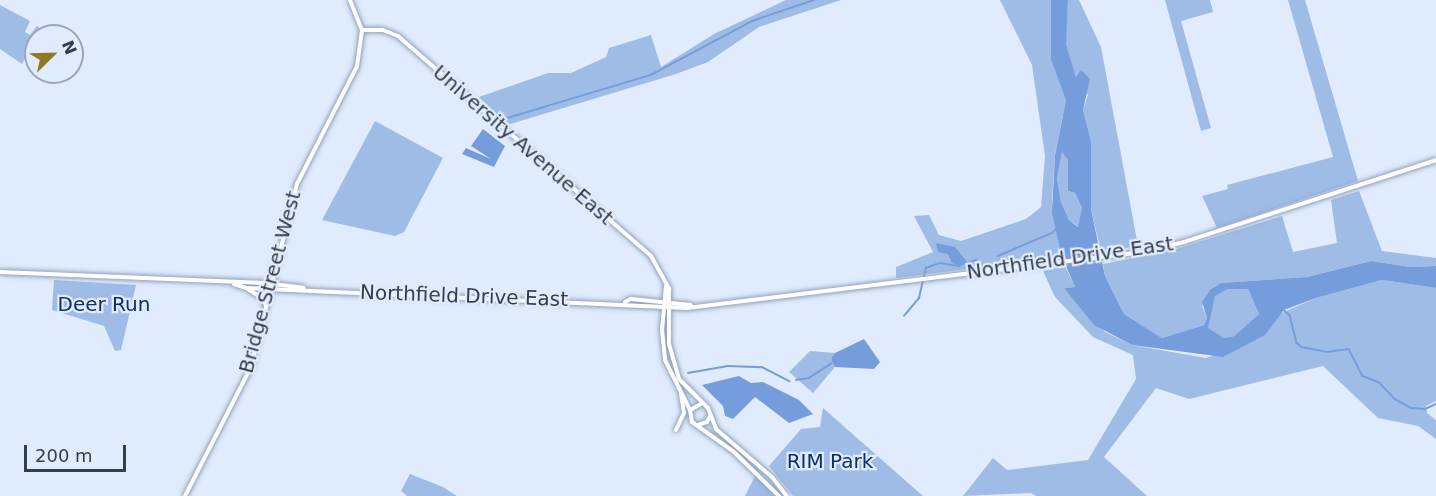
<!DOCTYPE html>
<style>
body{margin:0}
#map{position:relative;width:1436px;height:496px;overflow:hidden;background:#e0ebfd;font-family:"DejaVu Sans",sans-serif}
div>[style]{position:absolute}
.green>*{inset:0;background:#9fbce7}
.water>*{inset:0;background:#769ddb}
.stream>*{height:1.5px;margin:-0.75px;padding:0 0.75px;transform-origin:0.75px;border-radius:0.75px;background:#769ddb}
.roads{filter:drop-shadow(0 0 2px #90a2bd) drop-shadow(0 0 2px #90a2bd)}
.secondary>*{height:4px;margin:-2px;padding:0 2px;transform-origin:2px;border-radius:2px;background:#fff}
span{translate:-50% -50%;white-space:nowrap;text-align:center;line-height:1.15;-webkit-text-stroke:4.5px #e0ebfd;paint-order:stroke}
.street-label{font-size:20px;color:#353d48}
.park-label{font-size:20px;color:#0b3067}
.north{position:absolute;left:24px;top:24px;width:60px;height:60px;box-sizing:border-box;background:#e0ebfd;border:2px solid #9ca5b5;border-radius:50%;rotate:67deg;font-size:16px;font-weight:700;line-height:24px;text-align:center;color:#353d48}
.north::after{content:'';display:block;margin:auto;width:21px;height:27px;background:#8e7b21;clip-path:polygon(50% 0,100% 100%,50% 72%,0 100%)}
.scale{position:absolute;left:24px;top:445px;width:102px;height:27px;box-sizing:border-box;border:3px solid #353d48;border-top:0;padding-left:8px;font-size:18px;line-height:21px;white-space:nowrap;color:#353d48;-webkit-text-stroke:4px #e0ebfd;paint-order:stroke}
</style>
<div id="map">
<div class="green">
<i style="clip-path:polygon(786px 0,841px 0,759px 27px,708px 62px,676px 74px,507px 125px,479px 97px,548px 73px,571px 73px,606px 57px,609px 48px,651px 35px,661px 67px,714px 34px)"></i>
<i style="clip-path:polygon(1000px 0,1051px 0,1051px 27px,1066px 100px,1055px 154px,1052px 202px,1062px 257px,896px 278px,896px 267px,933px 252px,914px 216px,929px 215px,939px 235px,961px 241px,1026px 219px,1041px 207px,1045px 156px,1032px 65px)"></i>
<i style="clip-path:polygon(1068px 0,1079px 0,1101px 47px,1138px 246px,1101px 252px,1091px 209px,1091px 141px,1083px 110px,1088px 95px,1076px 78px,1065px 45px)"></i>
<i style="clip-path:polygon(1165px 0,1210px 0,1213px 12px,1181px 21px,1211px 128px,1201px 131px)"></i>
<i style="clip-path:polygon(1288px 0,1305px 0,1358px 181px,1217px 228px,1202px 196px,1228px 189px,1227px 185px,1333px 157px)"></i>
<i style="clip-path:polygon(0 5px,30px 21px,25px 32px,30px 35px,37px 26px,41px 29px,22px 64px,0 49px)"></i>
<i style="clip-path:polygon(375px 121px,443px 158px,404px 232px,395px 236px,322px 220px)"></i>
<i style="clip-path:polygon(1062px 151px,1068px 160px,1068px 191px,1075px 193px,1082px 208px,1079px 227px,1069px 220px,1061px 202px,1057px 178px)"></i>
<i style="clip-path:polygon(1359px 191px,1382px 251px,1436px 258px,1436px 266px,1410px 267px,1371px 261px,1307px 277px,1221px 283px,1202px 306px,1207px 318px,1204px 325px,1162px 338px,1124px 314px,1105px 276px,1103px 264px,1170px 251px,1282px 216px,1293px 252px,1337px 243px,1331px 200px)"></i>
<i style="clip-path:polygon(1065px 266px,1075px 287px,1064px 288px,1105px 332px,1132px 345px,1206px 358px,1265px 335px,1277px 315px,1316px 298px,1382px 280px,1436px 288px,1436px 401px,1426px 406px,1427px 413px,1436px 420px,1436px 439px,1418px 426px,1378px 418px,1323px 366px,1189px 399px,1156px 388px,1104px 457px,1147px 496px,1036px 496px,1031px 493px,963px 496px,993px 458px,1007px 470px,1088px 460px,1136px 379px,1133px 355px,1093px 337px,1055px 297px,1043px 271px)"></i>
<i style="clip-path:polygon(54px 280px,136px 285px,121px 350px,115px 351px,104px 326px,52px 310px)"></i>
<i style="clip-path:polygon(1228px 289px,1248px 289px,1259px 314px,1234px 336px,1224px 338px,1207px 328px,1214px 296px)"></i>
<i style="clip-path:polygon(810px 351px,835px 353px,831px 359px,835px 367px,813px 393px,789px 372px)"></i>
<i style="clip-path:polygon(823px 408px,923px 496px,793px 496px,769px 466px,801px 429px,820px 427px)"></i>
<i style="clip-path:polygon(410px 474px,443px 487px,457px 496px,407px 496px,401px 491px)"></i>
<i style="clip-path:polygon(756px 474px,766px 484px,776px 496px,745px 496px)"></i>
</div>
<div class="water">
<i style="clip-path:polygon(evenodd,1051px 0,1068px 0,1066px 45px,1076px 77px,1081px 70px,1090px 79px,1083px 110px,1091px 141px,1091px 209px,1105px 276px,1124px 314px,1162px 338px,1204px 325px,1207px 318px,1202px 302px,1210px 290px,1221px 283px,1307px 277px,1371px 261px,1410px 267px,1436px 266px,1436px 288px,1382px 280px,1316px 298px,1284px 310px,1265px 335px,1223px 357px,1132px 345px,1094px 325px,1064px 288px,1075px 287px,1062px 257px,1052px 213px,1055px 155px,1066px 100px,1051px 59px,1051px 0,1062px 152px,1068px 160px,1068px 191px,1075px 193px,1082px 208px,1078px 227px,1069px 220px,1061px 202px,1057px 178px,1062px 152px,1051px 0,1228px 289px,1248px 289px,1259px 314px,1234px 336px,1224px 338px,1208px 328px,1215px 296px,1228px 289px)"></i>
<i style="clip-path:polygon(483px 129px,505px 146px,494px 167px,462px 154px,466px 148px,491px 159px,471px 146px)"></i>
<i style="clip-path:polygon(936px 243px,955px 247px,968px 263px,960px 266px,952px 263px,948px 254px,938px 252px)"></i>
<i style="clip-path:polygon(864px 339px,880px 362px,874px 369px,835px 367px,831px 359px,835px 353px)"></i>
<i style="clip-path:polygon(739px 376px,751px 383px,763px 382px,799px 400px,813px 414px,789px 423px,755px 397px,733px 419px,725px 416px,723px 406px,702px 385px)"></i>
</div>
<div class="stream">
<i style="left:504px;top:119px;width:153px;rotate:-16.7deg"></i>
<i style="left:651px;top:75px;width:115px;rotate:-28.1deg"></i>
<i style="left:752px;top:21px;width:65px;rotate:-18.7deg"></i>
<i style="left:998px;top:256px;width:59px;rotate:-23.1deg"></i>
<i style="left:1052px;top:233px;width:8px;rotate:-45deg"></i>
<i style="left:968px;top:263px;width:9px;rotate:-21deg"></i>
<i style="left:1284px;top:310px;width:8px;rotate:40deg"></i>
<i style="left:1290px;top:315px;width:29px;rotate:76deg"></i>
<i style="left:1297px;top:343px;width:6px;rotate:39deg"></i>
<i style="left:1302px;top:347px;width:25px;rotate:11deg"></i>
<i style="left:1327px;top:352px;width:22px;rotate:-8deg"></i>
<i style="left:1349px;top:349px;width:30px;rotate:63deg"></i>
<i style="left:1363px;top:376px;width:18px;rotate:22deg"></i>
<i style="left:1380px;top:383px;width:22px;rotate:47deg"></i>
<i style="left:1395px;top:399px;width:18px;rotate:29deg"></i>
<i style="left:1411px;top:408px;width:14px;rotate:4deg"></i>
<i style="left:1425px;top:409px;width:12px;rotate:-24deg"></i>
<i style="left:904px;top:316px;width:23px;rotate:-50deg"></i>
<i style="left:919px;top:298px;width:31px;rotate:-77deg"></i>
<i style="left:926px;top:268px;width:15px;rotate:-20deg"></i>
<i style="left:940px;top:263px;width:20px;rotate:9deg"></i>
<i style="left:688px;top:373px;width:40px;rotate:-10deg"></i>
<i style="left:727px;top:366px;width:35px;rotate:2deg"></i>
<i style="left:762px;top:367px;width:31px;rotate:27deg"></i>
<i style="left:796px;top:380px;width:13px;rotate:-9deg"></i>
<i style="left:809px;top:378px;width:27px;rotate:-33deg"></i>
</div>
<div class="roads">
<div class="secondary">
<i style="left:362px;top:30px;width:21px"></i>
<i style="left:383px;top:30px;width:16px;rotate:22deg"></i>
<i style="left:398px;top:36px;width:335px;rotate:41deg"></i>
<i style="left:651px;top:256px;width:38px;rotate:61deg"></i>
<i style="left:669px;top:289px;width:55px;rotate:90deg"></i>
<i style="left:669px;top:344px;width:36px;rotate:74deg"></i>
<i style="left:679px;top:379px;width:41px;rotate:45deg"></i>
<i style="left:708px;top:408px;width:22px;rotate:69deg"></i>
<i style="left:716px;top:429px;width:74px;rotate:40.6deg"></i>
<i style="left:772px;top:477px;width:24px;rotate:52deg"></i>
<i style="left:0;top:272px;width:265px;rotate:2.4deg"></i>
<i style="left:265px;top:283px;width:39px;rotate:7deg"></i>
<i style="left:234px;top:284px;width:13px;rotate:18deg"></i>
<i style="left:246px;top:288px;width:441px;rotate:2.6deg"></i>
<i style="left:687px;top:308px;width:459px;rotate:-7deg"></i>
<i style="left:1143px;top:252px;width:42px;rotate:-13.7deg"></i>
<i style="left:1184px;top:242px;width:265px;rotate:-18deg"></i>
<i style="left:666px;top:286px;width:44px;rotate:95.2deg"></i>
<i style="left:662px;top:330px;width:30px;rotate:84deg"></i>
<i style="left:665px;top:360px;width:56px;rotate:63.4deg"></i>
<i style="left:248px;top:289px;width:17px;rotate:33deg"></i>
<i style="left:262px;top:298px;width:8px;rotate:60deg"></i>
<i style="left:625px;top:302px;width:7px;rotate:-27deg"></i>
<i style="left:631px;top:299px;width:60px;rotate:5.7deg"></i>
<i style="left:701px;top:404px;width:13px;rotate:151deg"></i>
<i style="left:690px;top:410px;width:12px;rotate:81deg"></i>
<i style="left:692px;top:422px;width:52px;rotate:35.5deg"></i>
<i style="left:734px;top:452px;width:63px;rotate:44.4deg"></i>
<i style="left:698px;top:425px;width:9px;rotate:-18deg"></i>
<i style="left:707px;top:422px;width:7px;rotate:-63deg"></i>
<i style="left:676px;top:430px;width:19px;rotate:-65deg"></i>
<i style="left:684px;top:413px;width:20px;rotate:-99deg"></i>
<i style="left:185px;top:496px;width:145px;rotate:-62.9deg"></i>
<i style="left:251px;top:367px;width:189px;rotate:-75.9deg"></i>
<i style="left:297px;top:184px;width:132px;rotate:-63deg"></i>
<i style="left:357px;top:66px;width:36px;rotate:-82deg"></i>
<i style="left:362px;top:30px;width:32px;rotate:-112deg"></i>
</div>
</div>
<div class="street-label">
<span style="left:523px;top:145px;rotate:41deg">University Avenue East</span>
<span style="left:1070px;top:258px;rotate:-8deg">Northfield Drive East</span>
<span style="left:270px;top:282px;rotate:-75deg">Bridge Street West</span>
<span style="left:464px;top:296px;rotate:2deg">Northfield Drive East</span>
</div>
<div class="park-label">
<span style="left:104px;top:304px">Deer Run</span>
<span style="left:830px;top:461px">RIM Park</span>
</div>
<div class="north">N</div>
<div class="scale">200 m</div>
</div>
